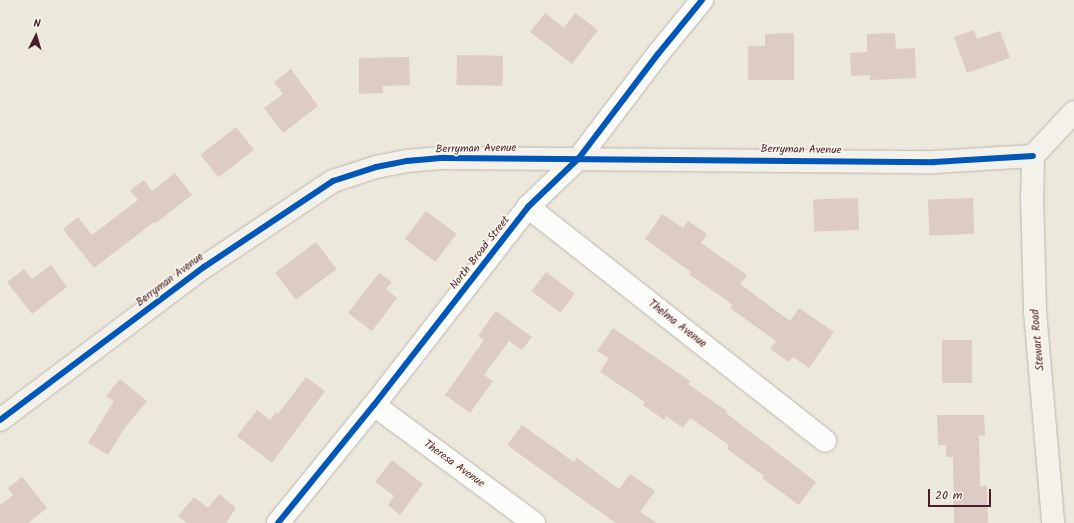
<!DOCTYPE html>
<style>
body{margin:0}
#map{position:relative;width:1074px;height:523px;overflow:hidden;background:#ece8db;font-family:Kalam,sans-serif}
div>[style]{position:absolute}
.building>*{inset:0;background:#ddccc4;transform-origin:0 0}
.roads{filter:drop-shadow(0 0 1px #bcb5ae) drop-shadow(0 0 1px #bcb5ae)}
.street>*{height:22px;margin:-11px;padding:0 11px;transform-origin:11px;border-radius:11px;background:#fcfcfa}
.secondary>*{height:22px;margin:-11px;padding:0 11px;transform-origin:11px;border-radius:11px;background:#f4f1eb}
.cycleway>*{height:6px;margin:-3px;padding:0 3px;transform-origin:3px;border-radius:3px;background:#0057b8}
span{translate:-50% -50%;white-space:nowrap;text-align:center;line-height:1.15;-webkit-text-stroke:3.5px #fbf7ec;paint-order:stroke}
.street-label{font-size:11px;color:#4a1f2b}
.north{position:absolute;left:16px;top:16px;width:40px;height:40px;-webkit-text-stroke:3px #fbf7ec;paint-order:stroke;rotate:5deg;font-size:11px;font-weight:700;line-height:16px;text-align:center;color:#4a1f2b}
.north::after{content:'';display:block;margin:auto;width:14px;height:18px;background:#4a1f2b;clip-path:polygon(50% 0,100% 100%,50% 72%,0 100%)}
.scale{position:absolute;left:928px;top:489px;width:63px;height:18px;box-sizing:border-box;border:2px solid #4a1f2b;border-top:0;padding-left:5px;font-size:12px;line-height:14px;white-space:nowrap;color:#4a1f2b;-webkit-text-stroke:3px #fbf7ec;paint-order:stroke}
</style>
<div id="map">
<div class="building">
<i style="clip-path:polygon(545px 13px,564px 28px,575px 13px,598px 30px,572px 64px,530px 32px)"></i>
<i style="clip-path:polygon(974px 30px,977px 39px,1000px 31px,1010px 58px,967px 73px,954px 37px)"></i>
<i style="clip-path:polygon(794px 33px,794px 80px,748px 80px,748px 46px,765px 46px,765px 34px)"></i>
<i style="clip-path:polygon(895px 33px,896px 49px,915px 48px,916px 78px,870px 80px,870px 75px,851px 76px,850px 53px,867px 52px,867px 34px)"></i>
<i style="left:457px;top:55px;width:46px;height:30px;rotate:1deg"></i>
<i style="clip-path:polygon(409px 57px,410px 85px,383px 86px,383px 93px,359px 94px,359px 58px)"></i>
<i style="clip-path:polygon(291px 69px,318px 106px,283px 133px,264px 108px,283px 94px,274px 82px)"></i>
<i style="left:236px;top:127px;width:29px;height:45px;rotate:52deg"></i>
<i style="clip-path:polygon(175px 173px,192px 195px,156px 223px,154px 222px,94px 268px,63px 229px,78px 217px,92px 235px,138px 200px,130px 190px,144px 180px,152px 191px)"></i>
<i style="left:858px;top:198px;width:32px;height:45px;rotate:88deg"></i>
<i style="left:973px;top:198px;width:36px;height:45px;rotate:88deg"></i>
<i style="left:426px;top:211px;width:38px;height:35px;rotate:37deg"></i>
<i style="clip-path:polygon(662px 214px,683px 228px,688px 221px,707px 234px,701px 243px,747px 275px,740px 284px,790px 321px,799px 308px,834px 332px,809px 368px,793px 357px,789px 362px,770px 349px,776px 341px,730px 308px,733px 305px,689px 274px,691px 272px,645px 239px)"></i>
<i style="left:316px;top:242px;width:34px;height:51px;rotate:53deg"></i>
<i style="clip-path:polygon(51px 265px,67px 287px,32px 314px,7px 282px,24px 269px,32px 279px)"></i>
<i style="left:546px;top:272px;width:36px;height:24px;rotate:37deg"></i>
<i style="clip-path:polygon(379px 273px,392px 282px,386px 289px,397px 298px,372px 331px,348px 313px)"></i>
<i style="clip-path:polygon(496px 311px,532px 337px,522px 350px,509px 341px,484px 375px,493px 381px,470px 413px,445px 395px,484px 340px,478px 336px)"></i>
<i style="clip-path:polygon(613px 328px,690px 381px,688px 384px,727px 411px,726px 413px,816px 482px,799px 505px,762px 478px,764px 476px,727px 449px,729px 445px,690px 418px,683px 428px,666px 416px,664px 420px,643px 405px,645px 402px,600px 372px,609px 358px,597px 351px)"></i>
<i style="left:942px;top:340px;width:30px;height:43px"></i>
<i style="clip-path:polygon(306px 377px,325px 391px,272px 463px,237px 436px,257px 410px,270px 420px,276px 412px,278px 414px)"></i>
<i style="clip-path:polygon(120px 379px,147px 401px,124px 429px,108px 455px,88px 443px,114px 401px,106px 396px)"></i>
<i style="clip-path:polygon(937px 415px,984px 415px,985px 436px,979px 435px,980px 486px,987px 486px,988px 523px,954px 523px,953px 457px,946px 457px,946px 445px,938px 445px)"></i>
<i style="clip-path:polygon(522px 425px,574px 462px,577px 458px,619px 489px,630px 474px,655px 491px,640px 512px,657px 523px,616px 523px,596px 509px,507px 445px)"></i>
<i style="clip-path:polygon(392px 460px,423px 484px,400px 515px,388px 505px,394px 496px,375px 482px)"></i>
<i style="clip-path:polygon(22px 477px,47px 508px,28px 523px,0 523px,0 505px,13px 495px,8px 488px)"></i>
<i style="clip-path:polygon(219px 494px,236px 508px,226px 523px,187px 523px,178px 516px,194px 497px,208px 508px)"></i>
</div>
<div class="roads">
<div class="street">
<i style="left:528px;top:207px;width:378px;rotate:38.2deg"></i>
<i style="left:374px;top:405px;width:199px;rotate:36.4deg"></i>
<i style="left:278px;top:523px;width:152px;rotate:-50.9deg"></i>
<i style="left:374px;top:405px;width:251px;rotate:-52.1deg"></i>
<i style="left:528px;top:207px;width:71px;rotate:-43.9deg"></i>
<i style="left:579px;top:158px;width:131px;rotate:-52.8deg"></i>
<i style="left:658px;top:54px;width:70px;rotate:-50.8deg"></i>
</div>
<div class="secondary">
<i style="left:1033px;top:156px;width:39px;rotate:91deg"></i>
<i style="left:1032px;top:195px;width:116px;rotate:88.5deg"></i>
<i style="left:1035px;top:311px;width:213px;rotate:85.1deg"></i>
<i style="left:1033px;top:156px;width:60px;rotate:-47deg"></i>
<i style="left:0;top:420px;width:255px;rotate:-36.9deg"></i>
<i style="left:204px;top:267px;width:155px;rotate:-33.7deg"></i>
<i style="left:333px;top:181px;width:45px;rotate:-18deg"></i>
<i style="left:376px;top:167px;width:32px;rotate:-11deg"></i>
<i style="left:407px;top:161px;width:37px;rotate:-5deg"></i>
<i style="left:444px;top:158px;width:490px;rotate:0.5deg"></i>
<i style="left:934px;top:162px;width:99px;rotate:-3.5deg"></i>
</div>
</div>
<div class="cycleway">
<i style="left:0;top:420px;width:255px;rotate:-36.9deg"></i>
<i style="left:204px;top:267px;width:155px;rotate:-33.7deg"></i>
<i style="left:333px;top:181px;width:45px;rotate:-18deg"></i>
<i style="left:376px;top:167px;width:32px;rotate:-11deg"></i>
<i style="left:407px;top:161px;width:37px;rotate:-5deg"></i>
<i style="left:444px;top:158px;width:490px;rotate:0.5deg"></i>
<i style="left:934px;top:162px;width:99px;rotate:-3.5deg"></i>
<i style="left:278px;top:523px;width:152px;rotate:-50.9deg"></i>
<i style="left:374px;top:405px;width:251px;rotate:-52.1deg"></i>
<i style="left:528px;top:207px;width:71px;rotate:-43.9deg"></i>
<i style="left:579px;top:158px;width:131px;rotate:-52.8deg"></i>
<i style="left:658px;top:54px;width:70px;rotate:-50.8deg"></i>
</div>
<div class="street-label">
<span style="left:476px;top:149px;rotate:-1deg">Berryman Avenue</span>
<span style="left:801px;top:150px;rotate:1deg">Berryman Avenue</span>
<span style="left:480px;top:253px;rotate:-52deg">North Broad Street</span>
<span style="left:170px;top:280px;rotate:-37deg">Berryman Avenue</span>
<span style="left:677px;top:324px;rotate:38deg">Thelma Avenue</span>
<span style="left:1038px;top:340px;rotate:-95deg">Stewart Road</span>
<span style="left:454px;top:464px;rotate:36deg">Theresa Avenue</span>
</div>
<div class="north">N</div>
<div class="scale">20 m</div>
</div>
